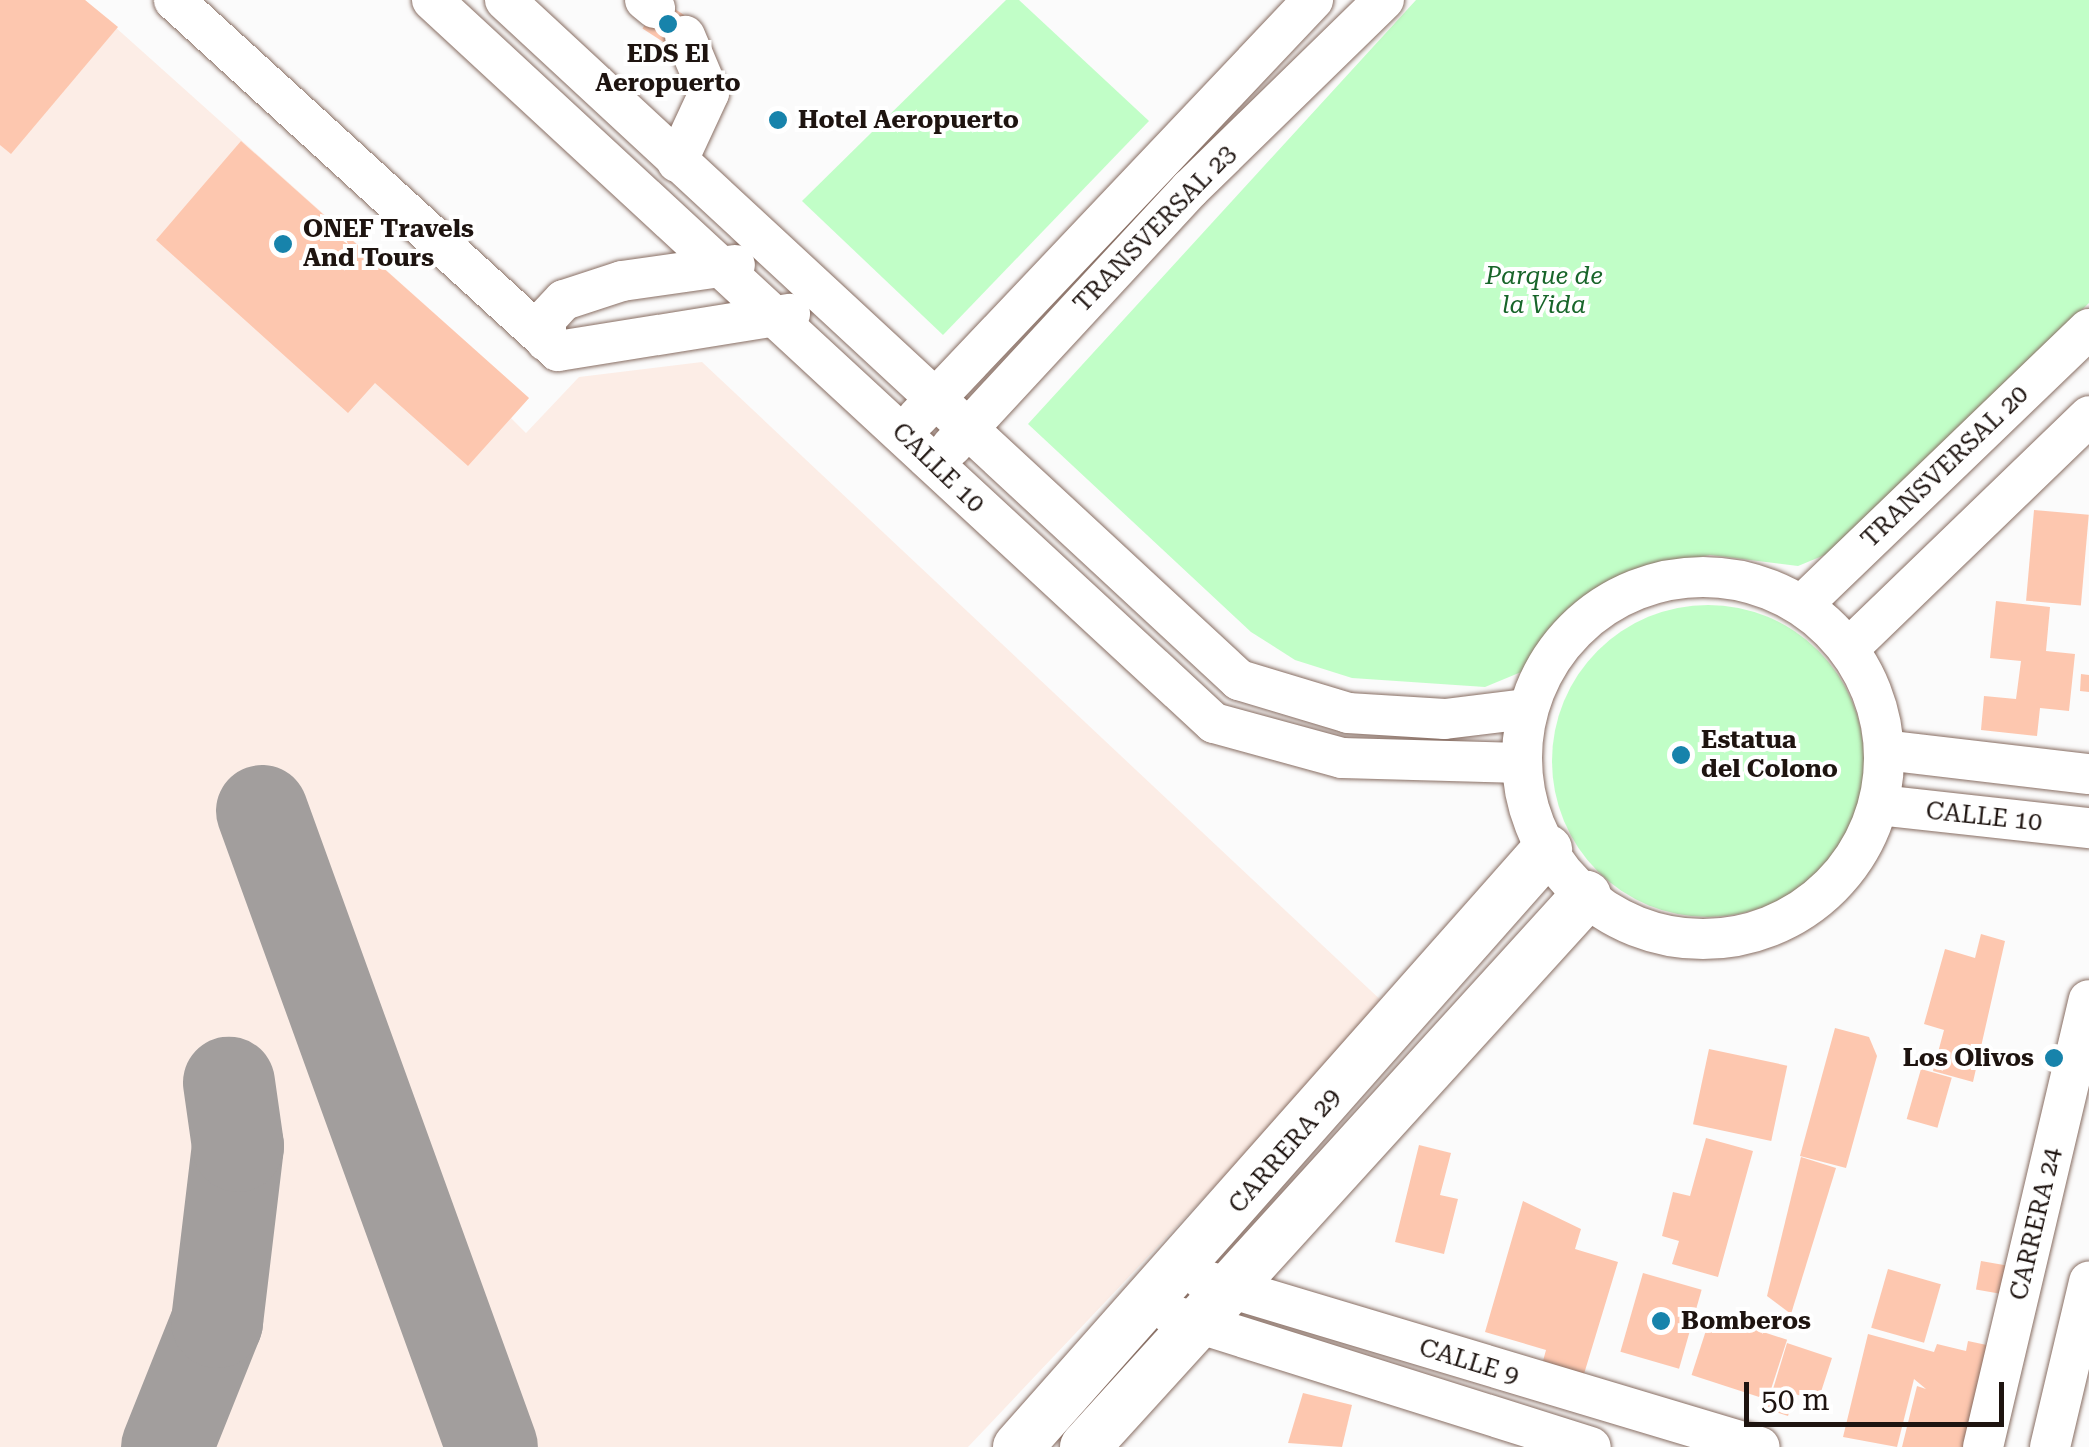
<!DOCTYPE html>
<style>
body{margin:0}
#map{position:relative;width:2089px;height:1447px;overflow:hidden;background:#fbfbfb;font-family:"Roboto Serif",serif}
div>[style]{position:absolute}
.built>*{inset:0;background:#fcede6}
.green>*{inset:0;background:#c1fec7}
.round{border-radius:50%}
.taxiway>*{height:92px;margin:-46px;padding:0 46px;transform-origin:46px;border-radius:46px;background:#a29e9d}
.building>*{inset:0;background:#fdc7af;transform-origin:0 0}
.roads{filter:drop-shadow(0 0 2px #886e63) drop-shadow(0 0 2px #886e63)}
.minor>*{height:40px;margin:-20px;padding:0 20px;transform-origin:20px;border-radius:20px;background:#fff}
.minor>.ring{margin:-20px;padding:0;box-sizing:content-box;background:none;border:40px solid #fff;border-radius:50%}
.major>*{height:50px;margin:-25px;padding:0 25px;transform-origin:25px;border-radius:25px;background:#fff}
.dots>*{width:28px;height:28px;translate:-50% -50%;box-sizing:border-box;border:5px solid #fff;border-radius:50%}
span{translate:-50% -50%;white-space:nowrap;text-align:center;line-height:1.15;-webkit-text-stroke:8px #fff;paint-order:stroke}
.poi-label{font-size:25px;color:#1e1410;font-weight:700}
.left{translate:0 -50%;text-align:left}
.right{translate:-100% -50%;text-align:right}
.street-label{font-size:25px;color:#1e1410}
.park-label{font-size:25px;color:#18652a;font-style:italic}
.scale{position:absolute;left:1744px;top:1382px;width:260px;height:45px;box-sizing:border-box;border:5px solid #1e1410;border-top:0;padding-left:12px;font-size:30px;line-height:35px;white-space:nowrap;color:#1e1410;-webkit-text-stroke:8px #fff;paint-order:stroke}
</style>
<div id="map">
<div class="built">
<i style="clip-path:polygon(0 0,85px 0,529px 398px,511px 418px,526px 433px,579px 377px,702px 362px,1386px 1005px,968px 1447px,0 1447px)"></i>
</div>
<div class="green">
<i style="clip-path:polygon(1006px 0,1019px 0,1149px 121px,943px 335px,802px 201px)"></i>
<i style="clip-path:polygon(1416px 0,2089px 0,2089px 303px,1832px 552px,1798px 566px,1710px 555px,1636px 569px,1587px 607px,1543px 663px,1485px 687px,1352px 678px,1295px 660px,1251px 632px,1028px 424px)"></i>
<i class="round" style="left:1552px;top:605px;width:312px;height:312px"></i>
</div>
<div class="taxiway">
<i style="left:262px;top:811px;width:676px;rotate:70.12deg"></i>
<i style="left:167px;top:1447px;width:135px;rotate:-68.2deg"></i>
<i style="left:217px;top:1322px;width:177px;rotate:-83.2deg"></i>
<i style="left:238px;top:1146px;width:64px;rotate:-98.1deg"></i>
</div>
<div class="building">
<i style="clip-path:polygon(0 0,85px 0,118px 27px,11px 154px,0 145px)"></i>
<i style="left:661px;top:0;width:40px;height:34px;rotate:33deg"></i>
<i style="clip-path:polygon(241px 141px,529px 398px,468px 466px,375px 383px,348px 413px,156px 240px)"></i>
<i style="left:2034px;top:510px;width:55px;height:91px;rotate:5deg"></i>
<i style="clip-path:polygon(1996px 601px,2050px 607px,2046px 651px,2075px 654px,2069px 711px,2040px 708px,2037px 736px,1981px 730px,1984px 696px,2016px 699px,2021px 661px,1990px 658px)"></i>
<i style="clip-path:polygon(2081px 674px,2089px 675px,2089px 692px,2080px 691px)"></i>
<i style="clip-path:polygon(1981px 934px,2005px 941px,1973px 1082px,1933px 1071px,1944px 1030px,1924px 1024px,1945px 949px,1975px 958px)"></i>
<i style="clip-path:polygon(1835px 1028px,1869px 1037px,1877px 1056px,1846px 1168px,1800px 1156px)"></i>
<i style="left:1709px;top:1049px;width:80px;height:77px;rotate:12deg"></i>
<i style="left:1921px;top:1069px;width:32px;height:52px;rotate:16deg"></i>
<i style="clip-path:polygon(1706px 1138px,1753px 1151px,1718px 1277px,1672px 1264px,1679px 1241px,1662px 1236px,1673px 1192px,1690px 1196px)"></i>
<i style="clip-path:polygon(1419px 1145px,1451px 1153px,1440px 1195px,1458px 1199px,1444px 1254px,1395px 1242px)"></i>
<i style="clip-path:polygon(1801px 1157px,1836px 1168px,1791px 1314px,1767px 1296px)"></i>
<i style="clip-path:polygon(1523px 1201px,1581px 1229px,1575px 1249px,1618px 1262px,1584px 1374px,1543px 1361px,1546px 1350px,1485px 1332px)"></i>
<i style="left:1981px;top:1261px;width:29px;height:29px;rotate:10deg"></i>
<i style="left:1888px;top:1269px;width:55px;height:61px;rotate:16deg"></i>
<i style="left:1643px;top:1273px;width:61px;height:82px;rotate:16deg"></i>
<i style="left:1711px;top:1315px;width:80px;height:63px;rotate:18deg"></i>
<i style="clip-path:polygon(1868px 1334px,1934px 1352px,1937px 1344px,1966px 1351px,1968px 1341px,1996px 1347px,1966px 1447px,1902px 1447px,1917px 1386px,1926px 1389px,1914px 1379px,1897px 1447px,1843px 1437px)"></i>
<i style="clip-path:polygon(1787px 1343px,1832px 1358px,1818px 1401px,1795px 1394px,1788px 1416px,1767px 1409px)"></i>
<i style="clip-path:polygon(1303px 1393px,1352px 1405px,1342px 1447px,1288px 1443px)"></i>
</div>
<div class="roads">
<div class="minor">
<i style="left:174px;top:0;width:520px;rotate:42.43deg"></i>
<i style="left:558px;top:351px;width:235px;rotate:-9.1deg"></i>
<i style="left:432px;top:0;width:1065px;rotate:42.76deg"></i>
<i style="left:1214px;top:723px;width:133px;rotate:15.3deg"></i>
<i style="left:1342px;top:758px;width:179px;rotate:1.6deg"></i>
<i style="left:505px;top:0;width:1001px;rotate:42.81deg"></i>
<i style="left:1239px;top:680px;width:114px;rotate:16.8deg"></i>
<i style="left:1348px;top:713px;width:97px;rotate:3.5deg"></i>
<i style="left:1445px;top:719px;width:83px;rotate:-7deg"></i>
<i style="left:645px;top:0;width:13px;rotate:39deg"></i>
<i style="left:677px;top:162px;width:76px;rotate:-65.1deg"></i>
<i style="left:709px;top:93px;width:62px;rotate:-112.8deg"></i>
<i style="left:546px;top:341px;width:22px;rotate:-90deg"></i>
<i style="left:546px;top:319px;width:26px;rotate:-47deg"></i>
<i style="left:564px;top:300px;width:61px;rotate:-18.1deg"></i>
<i style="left:622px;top:281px;width:114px;rotate:-8.1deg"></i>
<i style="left:917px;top:418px;width:576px;rotate:-46.55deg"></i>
<i style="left:951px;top:447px;width:352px;rotate:-47.2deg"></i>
<i style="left:1190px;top:189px;width:271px;rotate:-44.3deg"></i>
<i class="ring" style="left:1522px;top:577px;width:322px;height:322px"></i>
<i style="left:1802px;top:605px;width:398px;rotate:-43.9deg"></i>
<i style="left:1848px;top:649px;width:335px;rotate:-44deg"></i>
<i style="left:1884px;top:750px;width:206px;rotate:6.7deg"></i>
<i style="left:1879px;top:805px;width:211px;rotate:6.3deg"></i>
<i style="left:1203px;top:1280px;width:581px;rotate:16.69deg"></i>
<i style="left:1172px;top:1315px;width:439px;rotate:17.5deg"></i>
<i style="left:1983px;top:1447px;width:459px;rotate:-76.7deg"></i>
<i style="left:2050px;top:1447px;width:170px;rotate:-76.7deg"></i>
</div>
<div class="major">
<i style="left:1018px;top:1447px;width:798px;rotate:-48.46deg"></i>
<i style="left:1085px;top:1447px;width:745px;rotate:-47.72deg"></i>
</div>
</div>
<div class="dots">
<i style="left:668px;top:24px;background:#1783ab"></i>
<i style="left:778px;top:120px;background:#1783ab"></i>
<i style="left:283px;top:244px;background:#1783ab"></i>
<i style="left:1681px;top:755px;background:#1783ab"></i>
<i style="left:2054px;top:1058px;background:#1783ab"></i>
<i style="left:1661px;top:1321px;background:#1783ab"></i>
</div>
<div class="poi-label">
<span style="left:668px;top:69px">EDS El<br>Aeropuerto</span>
<span class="left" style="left:798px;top:120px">Hotel Aeropuerto</span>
<span class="left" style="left:303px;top:244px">ONEF Travels<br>And Tours</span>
<span class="left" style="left:1701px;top:755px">Estatua<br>del Colono</span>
<span class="right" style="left:2034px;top:1058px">Los Olivos</span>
<span class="left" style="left:1681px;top:1321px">Bomberos</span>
</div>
<div class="street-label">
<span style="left:1155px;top:229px;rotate:-46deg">TRANSVERSAL 23</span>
<span style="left:1945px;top:467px;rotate:-44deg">TRANSVERSAL 20</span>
<span style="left:938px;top:468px;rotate:44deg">CALLE 10</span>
<span style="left:1984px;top:817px;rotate:6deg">CALLE 10</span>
<span style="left:1285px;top:1151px;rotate:-49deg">CARRERA 29</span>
<span style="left:2036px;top:1224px;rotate:-77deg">CARRERA 24</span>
<span style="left:1469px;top:1362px;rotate:17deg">CALLE 9</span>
</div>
<div class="park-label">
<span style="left:1544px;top:291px">Parque de<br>la Vida</span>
</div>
<div class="scale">50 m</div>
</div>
